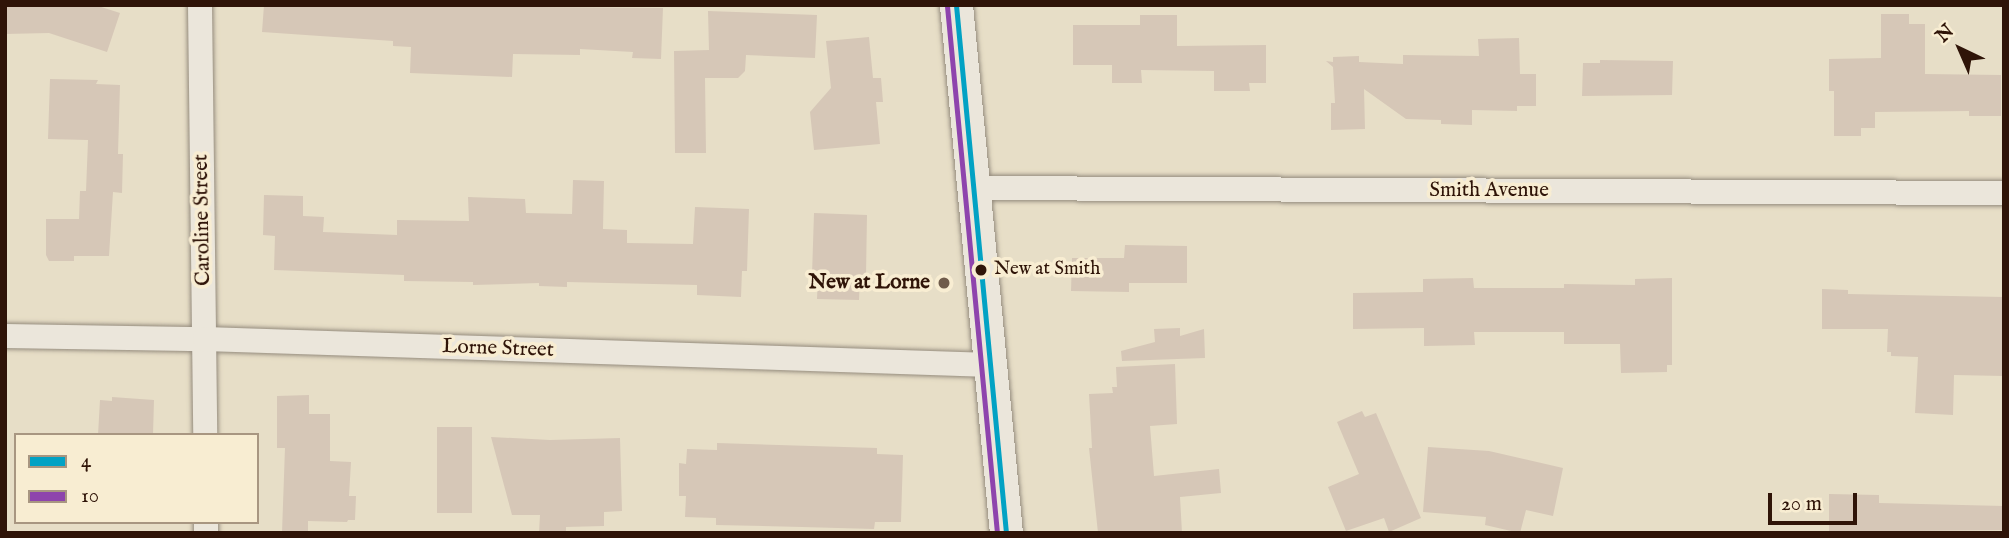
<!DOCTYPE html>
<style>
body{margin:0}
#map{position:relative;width:2009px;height:538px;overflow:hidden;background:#e7dec7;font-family:"IM FELL English",serif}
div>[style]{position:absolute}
.building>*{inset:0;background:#d6c7b7;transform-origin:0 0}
.roads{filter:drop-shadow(0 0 2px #958c7e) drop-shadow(0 0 2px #958c7e)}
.minor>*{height:24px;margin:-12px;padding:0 12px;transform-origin:12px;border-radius:12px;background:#ebe6db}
.secondary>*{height:33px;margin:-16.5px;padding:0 16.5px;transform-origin:16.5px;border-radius:16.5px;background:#ebe6db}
.bus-1>*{height:5px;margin:-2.5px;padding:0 2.5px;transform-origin:2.5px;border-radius:2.5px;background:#02a2c4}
.bus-2>*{height:5px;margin:-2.5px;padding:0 2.5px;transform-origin:2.5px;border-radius:2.5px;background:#8e44ad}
.dots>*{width:19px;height:19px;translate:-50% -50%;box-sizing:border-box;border:4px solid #f8edd2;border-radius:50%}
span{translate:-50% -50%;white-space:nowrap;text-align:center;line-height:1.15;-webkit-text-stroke:7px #f8edd2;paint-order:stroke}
.bus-label{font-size:19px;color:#2f1408}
.left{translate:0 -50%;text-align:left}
.street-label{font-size:21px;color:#2f1408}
.poi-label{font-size:21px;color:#2f1408;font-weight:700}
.right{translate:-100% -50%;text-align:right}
.frame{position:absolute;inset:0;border:7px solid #2f1408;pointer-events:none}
.legend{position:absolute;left:14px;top:433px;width:245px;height:91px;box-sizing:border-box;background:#f8edd2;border:2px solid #a89681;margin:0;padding:9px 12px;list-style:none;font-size:21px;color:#2f1408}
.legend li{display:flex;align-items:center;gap:14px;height:35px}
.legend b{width:35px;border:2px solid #a89681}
.north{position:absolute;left:1925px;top:14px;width:70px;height:70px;-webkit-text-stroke:5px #f8edd2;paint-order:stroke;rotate:316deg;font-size:19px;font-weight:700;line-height:28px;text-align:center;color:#2f1408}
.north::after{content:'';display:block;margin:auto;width:24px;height:32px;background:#2f1408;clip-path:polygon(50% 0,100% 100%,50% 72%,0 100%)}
.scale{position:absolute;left:1768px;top:493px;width:89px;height:32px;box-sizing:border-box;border:4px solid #2f1408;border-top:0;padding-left:9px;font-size:21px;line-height:24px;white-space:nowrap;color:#2f1408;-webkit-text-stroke:5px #f8edd2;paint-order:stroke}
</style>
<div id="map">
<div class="building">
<i style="clip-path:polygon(5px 5px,95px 5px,120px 13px,107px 52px,49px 33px,5px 34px)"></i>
<i style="clip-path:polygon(264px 5px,663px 8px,661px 59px,632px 58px,633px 52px,580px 49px,580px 55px,513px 54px,512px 77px,410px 73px,411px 47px,393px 46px,393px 41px,262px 32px)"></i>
<i style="clip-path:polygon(708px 11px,817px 15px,815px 58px,746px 55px,745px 71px,738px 78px,705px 78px,706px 153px,675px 153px,674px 51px,709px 50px)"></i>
<i style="clip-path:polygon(1881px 14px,1909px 14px,1909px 24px,1925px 24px,1925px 74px,2001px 75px,2001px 116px,1969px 116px,1969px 111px,1875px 112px,1875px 128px,1861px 128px,1861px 136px,1834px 136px,1834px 91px,1829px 91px,1829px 59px,1881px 58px)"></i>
<i style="clip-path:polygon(1140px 15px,1177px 15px,1177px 46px,1266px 45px,1266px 83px,1249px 83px,1250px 91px,1214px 91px,1214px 71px,1141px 70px,1142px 83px,1112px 83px,1112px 65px,1073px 65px,1073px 25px,1140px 25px)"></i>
<i style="clip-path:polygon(869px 37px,873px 78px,881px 78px,883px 102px,876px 102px,880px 144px,814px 150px,810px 112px,831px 88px,826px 41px)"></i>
<i style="clip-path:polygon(1519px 38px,1520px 74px,1536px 74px,1536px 106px,1517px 106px,1517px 111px,1472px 110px,1472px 125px,1441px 124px,1441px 120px,1406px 119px,1364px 89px,1365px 129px,1331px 130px,1331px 103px,1335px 103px,1333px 67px,1326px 61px,1333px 62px,1333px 57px,1359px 56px,1359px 62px,1403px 64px,1403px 55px,1479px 56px,1478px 39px)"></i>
<i style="clip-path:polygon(1600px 60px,1673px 61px,1672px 95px,1582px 96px,1583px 63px,1600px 63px)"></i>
<i style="clip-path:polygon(50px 79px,98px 80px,96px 84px,120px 85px,118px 154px,123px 154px,122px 193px,113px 192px,109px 256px,74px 256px,74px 261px,49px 261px,46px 255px,46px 219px,79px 219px,80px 191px,86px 191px,88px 140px,48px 139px)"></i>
<i style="clip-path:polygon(573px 180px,604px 181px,603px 229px,627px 230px,627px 243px,693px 244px,695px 207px,749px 209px,747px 271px,742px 271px,741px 297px,697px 295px,697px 285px,567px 282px,567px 287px,539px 286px,539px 283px,473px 285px,473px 282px,404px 281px,404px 275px,274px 270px,275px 236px,263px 235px,264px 195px,303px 196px,303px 216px,324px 217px,323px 232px,397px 235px,397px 220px,469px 221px,468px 197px,525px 199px,526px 213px,572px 214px)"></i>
<i style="clip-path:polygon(814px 213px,867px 215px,866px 276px,860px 276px,859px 300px,817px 299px,818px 276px,812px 275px)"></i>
<i style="clip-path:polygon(1125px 245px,1187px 246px,1187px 283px,1129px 283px,1129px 292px,1071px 291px,1072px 258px,1124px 258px)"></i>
<i style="clip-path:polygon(1473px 278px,1474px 288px,1564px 288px,1564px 284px,1635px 285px,1635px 279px,1672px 278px,1672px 365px,1667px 365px,1667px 372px,1621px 373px,1620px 344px,1564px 344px,1564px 332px,1474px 332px,1475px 345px,1424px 346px,1424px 328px,1353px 329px,1353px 293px,1423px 292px,1423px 279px)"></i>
<i style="clip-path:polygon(1822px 289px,1848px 290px,1848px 294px,2004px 297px,2004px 376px,1954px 375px,1953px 415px,1915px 413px,1918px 357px,1891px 356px,1891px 352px,1887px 352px,1888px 329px,1822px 329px)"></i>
<i style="clip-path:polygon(1180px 328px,1180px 336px,1204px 329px,1205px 358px,1122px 361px,1121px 351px,1155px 342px,1154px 329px)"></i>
<i style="clip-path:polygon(1175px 364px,1177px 424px,1150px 426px,1154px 476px,1219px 469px,1221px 493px,1180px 497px,1182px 533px,1098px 533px,1089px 448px,1092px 448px,1089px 394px,1113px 393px,1112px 387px,1117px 387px,1116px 367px)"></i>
<i style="clip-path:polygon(309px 395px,309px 414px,330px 414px,330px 461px,351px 462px,349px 496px,356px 496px,355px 520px,348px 520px,347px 522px,308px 521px,308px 533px,282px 533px,285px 448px,277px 448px,277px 396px)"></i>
<i style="clip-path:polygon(112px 397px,154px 400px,153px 435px,98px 435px,100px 400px,112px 401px)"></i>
<i style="clip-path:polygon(1362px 411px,1365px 417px,1376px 413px,1421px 518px,1389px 532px,1384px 518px,1346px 531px,1328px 487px,1359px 474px,1337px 422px)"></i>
<i style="left:437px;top:427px;width:35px;height:86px"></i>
<i style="clip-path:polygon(491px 437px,550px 440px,620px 438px,622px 511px,604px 512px,604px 526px,566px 527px,566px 533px,539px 533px,540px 515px,512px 515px)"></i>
<i style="clip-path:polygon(717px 443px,877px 448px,877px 454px,903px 455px,901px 522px,875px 522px,874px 529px,802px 527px,716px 525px,716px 518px,685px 517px,686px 496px,679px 496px,679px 463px,686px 464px,687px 449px,717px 450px)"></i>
<i style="clip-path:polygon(1428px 447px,1489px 451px,1563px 468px,1553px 516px,1526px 510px,1520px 533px,1485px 525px,1486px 517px,1423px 512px)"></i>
<i style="clip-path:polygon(1829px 494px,1879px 495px,1879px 503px,2004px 506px,2004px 530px,1829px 532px)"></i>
</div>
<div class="roads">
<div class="minor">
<i style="left:200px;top:5px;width:430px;rotate:89.3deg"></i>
<i style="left:974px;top:188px;width:1030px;rotate:0.28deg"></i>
<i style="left:5px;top:336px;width:200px;rotate:0.9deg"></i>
<i style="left:205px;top:339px;width:786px;rotate:1.89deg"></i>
<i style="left:206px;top:522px;width:11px;rotate:90deg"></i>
</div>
<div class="secondary">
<i style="left:956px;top:5px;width:530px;rotate:84.59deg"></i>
</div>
</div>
<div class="bus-1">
<i style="left:956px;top:5px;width:530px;rotate:84.59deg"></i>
</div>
<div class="bus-2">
<i style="left:947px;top:6px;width:529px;rotate:84.58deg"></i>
</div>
<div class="dots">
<i style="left:981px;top:270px;background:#2f1408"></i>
<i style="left:944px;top:283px;background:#6f5b4b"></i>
</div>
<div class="bus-label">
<span class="left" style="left:994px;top:270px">New at Smith</span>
</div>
<div class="street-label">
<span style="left:1489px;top:191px">Smith Avenue</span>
<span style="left:203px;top:220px;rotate:-91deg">Caroline Street</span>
<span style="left:498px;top:349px;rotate:2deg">Lorne Street</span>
</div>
<div class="poi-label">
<span class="right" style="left:930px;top:283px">New at Lorne</span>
</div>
<div class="frame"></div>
<ul class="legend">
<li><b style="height:9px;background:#02a2c4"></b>4</li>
<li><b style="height:9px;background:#8e44ad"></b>10</li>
</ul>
<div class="north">N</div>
<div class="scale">20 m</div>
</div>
